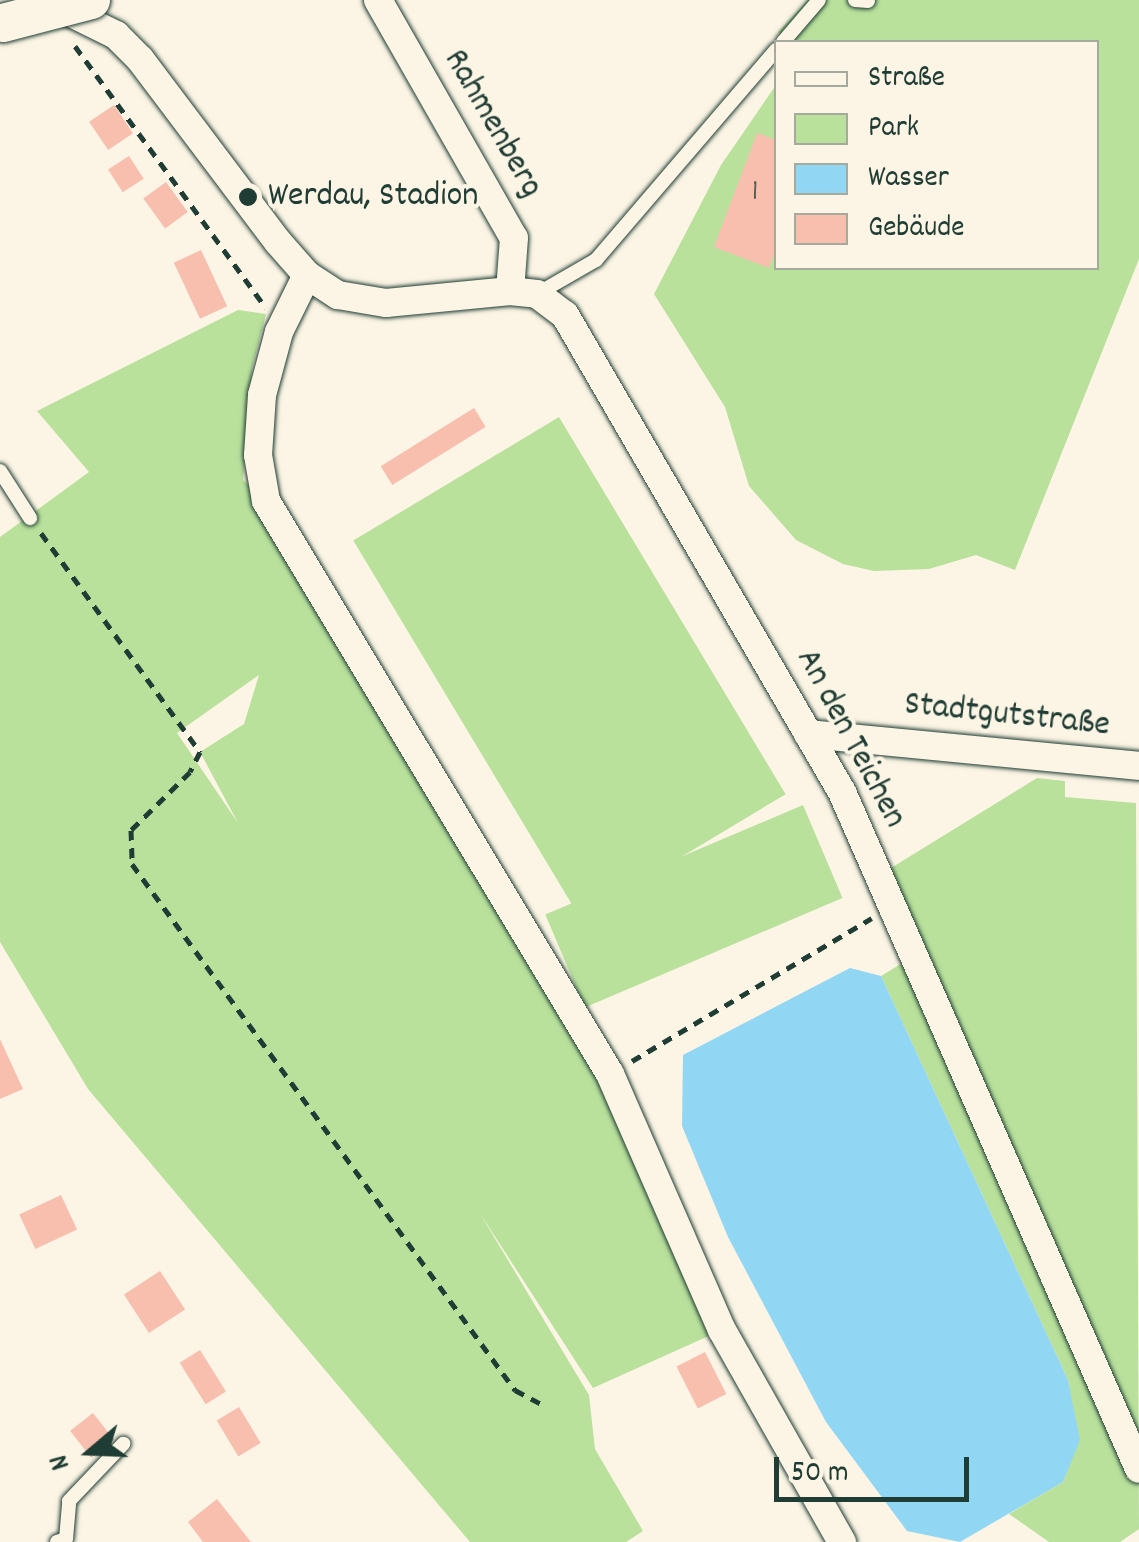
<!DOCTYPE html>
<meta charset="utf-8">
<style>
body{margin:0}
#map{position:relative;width:1139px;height:1542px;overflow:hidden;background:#fcf5e5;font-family:Dekko,sans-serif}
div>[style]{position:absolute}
.green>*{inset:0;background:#b9e19c;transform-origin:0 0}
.water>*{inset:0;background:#91d6f3}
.building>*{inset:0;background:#f8bfaf;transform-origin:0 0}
.path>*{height:5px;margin-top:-2.5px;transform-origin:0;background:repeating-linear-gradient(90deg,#1f3d34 0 10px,transparent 0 18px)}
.roads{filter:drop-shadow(0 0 2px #1f3d34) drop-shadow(0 0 2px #1f3d34)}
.service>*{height:14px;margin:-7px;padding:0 7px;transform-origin:7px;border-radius:7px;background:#fcf5e5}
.minor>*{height:28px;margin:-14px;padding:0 14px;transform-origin:14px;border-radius:14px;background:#fcf5e5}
.bridges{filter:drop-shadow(0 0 2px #1f3d34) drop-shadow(0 0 2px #1f3d34)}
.secondary-bridge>*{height:38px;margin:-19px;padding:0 19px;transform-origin:19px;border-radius:19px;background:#fcf5e5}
.dots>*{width:28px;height:28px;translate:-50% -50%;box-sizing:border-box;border:5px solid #fcf5e5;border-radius:50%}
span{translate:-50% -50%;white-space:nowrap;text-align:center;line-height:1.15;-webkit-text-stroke:8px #fcf5e5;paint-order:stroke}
.number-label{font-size:30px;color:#555e53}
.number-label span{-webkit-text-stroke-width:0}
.street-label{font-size:35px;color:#1f3d34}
.poi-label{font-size:35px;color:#1f3d34}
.left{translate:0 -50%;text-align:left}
.legend{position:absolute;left:774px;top:40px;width:325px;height:230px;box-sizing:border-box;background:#fcf5e5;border:2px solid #a4ab9e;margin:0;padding:12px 18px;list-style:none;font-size:30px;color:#1f3d34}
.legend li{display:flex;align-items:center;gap:20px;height:50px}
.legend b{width:50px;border:2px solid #a4ab9e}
.north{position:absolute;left:40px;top:1402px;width:100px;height:100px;-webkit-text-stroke:8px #fcf5e5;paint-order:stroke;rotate:251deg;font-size:28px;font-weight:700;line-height:40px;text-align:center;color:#1f3d34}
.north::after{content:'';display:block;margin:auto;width:35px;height:45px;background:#1f3d34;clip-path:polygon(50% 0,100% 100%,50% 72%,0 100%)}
.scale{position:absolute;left:774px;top:1457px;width:195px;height:45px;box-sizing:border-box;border:5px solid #1f3d34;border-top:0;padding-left:12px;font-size:30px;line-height:35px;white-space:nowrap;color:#1f3d34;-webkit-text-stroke:8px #fcf5e5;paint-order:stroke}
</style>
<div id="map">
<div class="green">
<i style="clip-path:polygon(808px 0,1139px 0,1139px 259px,1015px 570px,976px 555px,929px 569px,874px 571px,843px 564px,796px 540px,749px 486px,725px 407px,654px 294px,721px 165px,776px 85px,776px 268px,1096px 268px,1096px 42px,793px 42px,778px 32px)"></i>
<i style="clip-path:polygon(evenodd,238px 310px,266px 314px,252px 368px,243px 480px,266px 501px,609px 1074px,722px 1330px,593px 1388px,479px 1212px,589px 1395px,595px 1449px,643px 1531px,626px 1542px,470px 1542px,88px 1089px,0 942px,0 537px,89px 472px,37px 411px,238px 310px,259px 675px,244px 724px,200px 752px,238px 823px,177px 733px,259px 675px)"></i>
<i style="left:559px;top:417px;width:440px;height:240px;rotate:59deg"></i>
<i style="clip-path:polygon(1037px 778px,1065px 781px,1065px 797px,1136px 803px,1139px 1529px,1120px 1542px,1049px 1542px,1009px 1514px,1063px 1482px,1079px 1440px,1068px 1380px,881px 976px,914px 956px,878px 876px)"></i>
<i style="left:803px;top:805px;width:101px;height:280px;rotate:67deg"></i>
</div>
<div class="water">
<i style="clip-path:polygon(850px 968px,881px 976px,1068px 1380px,1080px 1440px,1063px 1482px,960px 1542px,907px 1531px,826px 1422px,728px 1237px,682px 1126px,683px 1055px)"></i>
</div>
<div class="building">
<i style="left:114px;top:105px;width:34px;height:30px;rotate:56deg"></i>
<i style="clip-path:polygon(757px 133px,776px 140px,776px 249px,769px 268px,714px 247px)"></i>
<i style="left:129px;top:156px;width:27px;height:25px;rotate:57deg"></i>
<i style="left:166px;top:182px;width:37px;height:28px;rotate:54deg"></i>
<i style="left:201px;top:250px;width:62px;height:30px;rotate:65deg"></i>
<i style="left:474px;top:408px;width:22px;height:110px;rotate:58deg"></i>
<i style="clip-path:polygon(0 1039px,23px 1089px,0 1099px)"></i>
<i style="left:61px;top:1195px;width:38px;height:46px;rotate:65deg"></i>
<i style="left:160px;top:1271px;width:46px;height:43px;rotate:57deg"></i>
<i style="left:200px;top:1350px;width:49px;height:24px;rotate:58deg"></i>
<i style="left:705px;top:1352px;width:47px;height:32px;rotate:63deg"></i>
<i style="left:239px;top:1407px;width:42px;height:26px;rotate:59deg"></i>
<i style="left:93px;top:1413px;width:34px;height:29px;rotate:52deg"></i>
<i style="clip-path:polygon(217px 1499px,251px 1542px,203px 1542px,188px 1522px)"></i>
</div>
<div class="path">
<i style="left:75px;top:46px;width:324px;rotate:53.9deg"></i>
<i style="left:41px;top:533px;width:271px;rotate:54deg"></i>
<i style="left:200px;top:752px;width:22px;rotate:117deg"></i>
<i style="left:190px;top:772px;width:83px;rotate:135.5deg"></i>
<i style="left:131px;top:830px;width:34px;rotate:88deg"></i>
<i style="left:132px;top:864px;width:651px;rotate:53.94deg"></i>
<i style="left:515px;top:1390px;width:30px;rotate:28deg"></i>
<i style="left:632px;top:1061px;width:279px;rotate:-30.8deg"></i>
</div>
<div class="roads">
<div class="service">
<i style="left:855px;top:0;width:13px;rotate:4deg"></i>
<i style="left:783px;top:42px;width:55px;rotate:-49.4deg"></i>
<i style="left:537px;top:294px;width:68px;rotate:-30deg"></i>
<i style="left:596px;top:260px;width:277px;rotate:-49.4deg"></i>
<i style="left:0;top:471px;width:56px;rotate:57.4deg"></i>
<i style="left:57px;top:1542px;width:9px;rotate:-18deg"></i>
<i style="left:66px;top:1539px;width:38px;rotate:-85deg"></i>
<i style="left:69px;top:1501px;width:79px;rotate:-46.5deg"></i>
</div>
<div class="minor">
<i style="left:10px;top:0;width:56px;rotate:10.3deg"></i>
<i style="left:65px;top:10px;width:57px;rotate:26.1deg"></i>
<i style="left:116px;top:35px;width:34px;rotate:45deg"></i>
<i style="left:140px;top:59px;width:229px;rotate:53deg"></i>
<i style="left:278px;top:242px;width:44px;rotate:48.7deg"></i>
<i style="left:307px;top:275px;width:37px;rotate:33deg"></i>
<i style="left:338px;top:295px;width:49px;rotate:9.5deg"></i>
<i style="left:386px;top:303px;width:125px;rotate:-5.5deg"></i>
<i style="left:510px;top:291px;width:27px;rotate:6deg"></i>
<i style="left:537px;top:294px;width:35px;rotate:37deg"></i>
<i style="left:565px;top:315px;width:552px;rotate:59.86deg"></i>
<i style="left:842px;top:792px;width:739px;rotate:66.31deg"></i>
<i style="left:378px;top:0;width:274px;rotate:60.3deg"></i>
<i style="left:514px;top:238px;width:53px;rotate:94.3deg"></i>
<i style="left:307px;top:275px;width:64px;rotate:116.2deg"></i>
<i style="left:279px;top:332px;width:65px;rotate:105.1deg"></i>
<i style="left:262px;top:395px;width:60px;rotate:93.8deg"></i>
<i style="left:258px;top:455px;width:47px;rotate:80.1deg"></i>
<i style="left:266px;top:501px;width:668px;rotate:59.02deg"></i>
<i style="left:610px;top:1074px;width:279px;rotate:66.4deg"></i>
<i style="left:722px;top:1330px;width:244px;rotate:60.5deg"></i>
<i style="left:808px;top:734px;width:333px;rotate:5.5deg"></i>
</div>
</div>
<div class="bridges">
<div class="secondary-bridge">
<i style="left:3px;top:23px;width:91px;rotate:-14.6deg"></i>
</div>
</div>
<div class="dots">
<i style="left:248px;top:197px;background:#1f3d34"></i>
</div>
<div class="number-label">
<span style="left:755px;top:194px">1</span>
</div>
<div class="street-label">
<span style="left:492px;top:124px;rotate:60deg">Rahmenberg</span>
<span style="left:1007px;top:716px;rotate:6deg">Stadtgutstraße</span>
<span style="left:850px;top:739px;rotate:62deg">An den Teichen</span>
</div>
<div class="poi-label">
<span class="left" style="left:268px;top:197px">Werdau, Stadion</span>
</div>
<ul class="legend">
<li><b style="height:12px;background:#fcf5e5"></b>Straße</li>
<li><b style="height:28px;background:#b9e19c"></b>Park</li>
<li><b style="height:28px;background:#91d6f3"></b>Wasser</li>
<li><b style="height:28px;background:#f8bfaf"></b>Gebäude</li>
</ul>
<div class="north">N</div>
<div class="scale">50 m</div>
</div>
